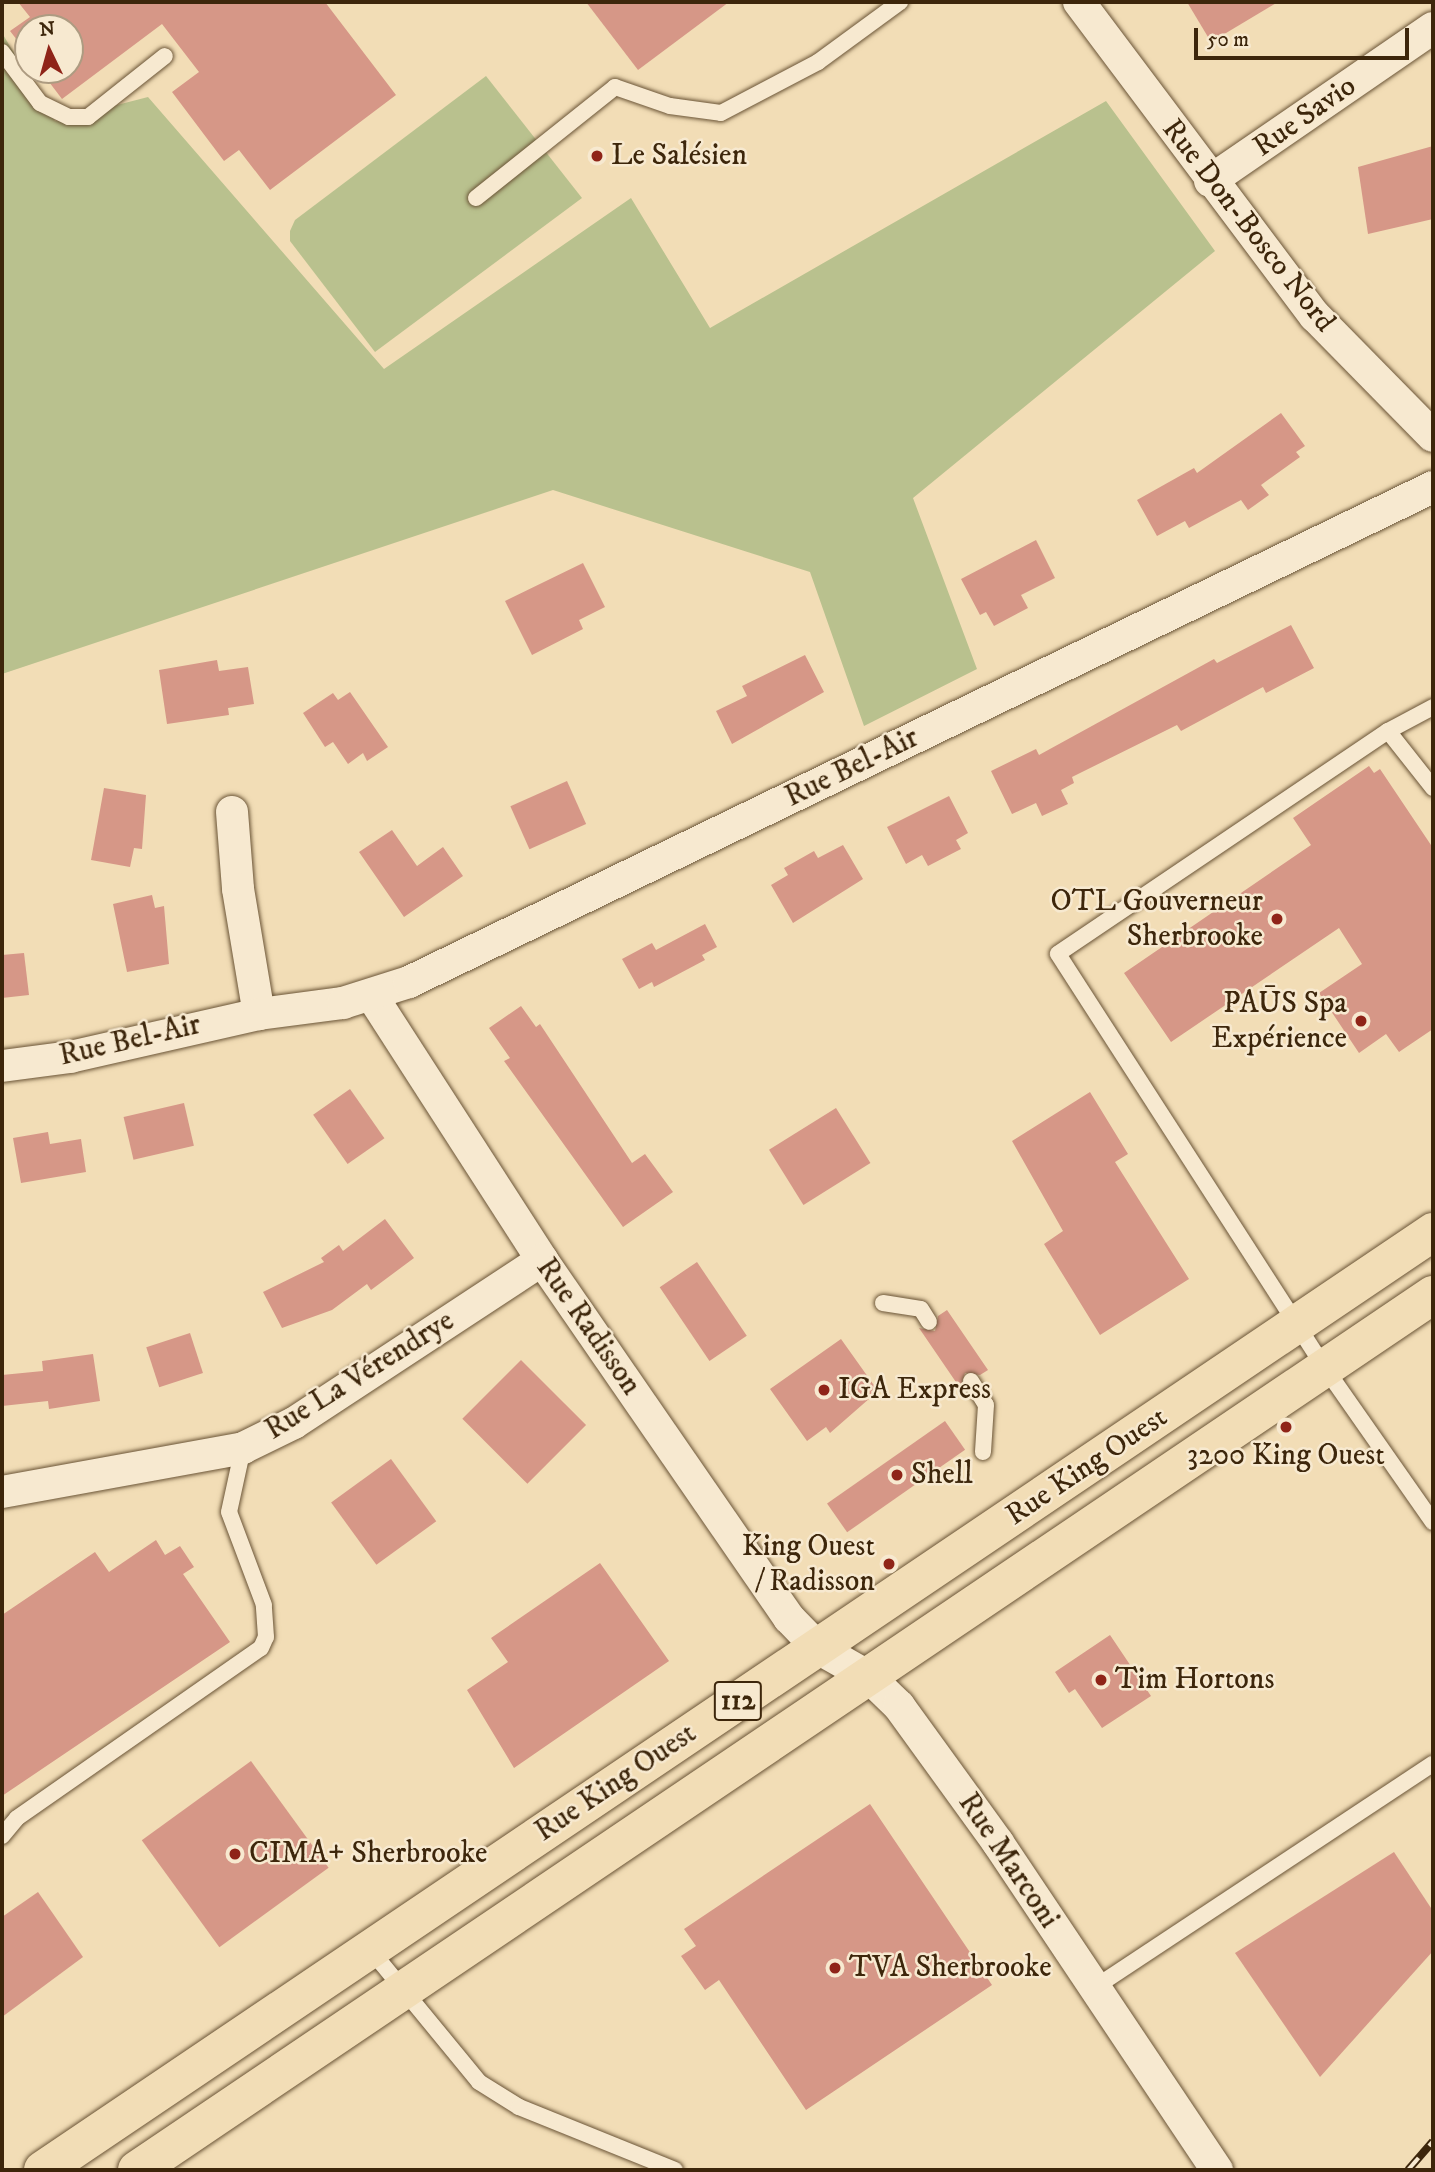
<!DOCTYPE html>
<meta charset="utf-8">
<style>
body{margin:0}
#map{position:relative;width:1435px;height:2172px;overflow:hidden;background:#f2ddb6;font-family:"IM FELL DW Pica",serif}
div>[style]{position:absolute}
.green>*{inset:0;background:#b9c18e}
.building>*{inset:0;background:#d69787;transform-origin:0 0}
.roads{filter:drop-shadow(0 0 2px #6a5436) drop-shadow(0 0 2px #6a5436)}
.service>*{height:16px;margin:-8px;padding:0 8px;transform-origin:8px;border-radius:8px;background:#f7e9d0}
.minor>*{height:32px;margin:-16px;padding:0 16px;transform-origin:16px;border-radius:16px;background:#f7e9d0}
.primary>*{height:38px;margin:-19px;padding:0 19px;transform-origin:19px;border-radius:19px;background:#f2ddb6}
.rail>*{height:8px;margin-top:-4px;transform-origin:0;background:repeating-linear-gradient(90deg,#f7e9d0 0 16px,#3d260b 0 32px);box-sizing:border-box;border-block:2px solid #3d260b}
.dots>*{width:19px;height:19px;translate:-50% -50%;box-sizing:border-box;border:4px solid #f7e9d0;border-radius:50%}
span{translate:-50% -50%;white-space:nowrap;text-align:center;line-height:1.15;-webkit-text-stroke:5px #f7e9d0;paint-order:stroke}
.shield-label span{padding:2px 5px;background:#f7e9d0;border:2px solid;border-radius:5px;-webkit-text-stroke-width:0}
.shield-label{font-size:28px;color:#3d260b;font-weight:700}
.street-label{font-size:30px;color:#3d260b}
.poi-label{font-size:30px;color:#3d260b}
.left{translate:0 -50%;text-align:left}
.right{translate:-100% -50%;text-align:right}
.frame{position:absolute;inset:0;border:4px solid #3d260b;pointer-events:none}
.north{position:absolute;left:14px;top:14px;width:70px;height:70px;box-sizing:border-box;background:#f7e9d0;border:2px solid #ad9b81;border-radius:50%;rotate:355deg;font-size:19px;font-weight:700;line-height:28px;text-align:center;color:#3d260b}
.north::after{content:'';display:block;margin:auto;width:24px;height:32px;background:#8f2418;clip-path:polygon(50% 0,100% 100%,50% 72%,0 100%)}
.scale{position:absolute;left:1194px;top:28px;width:215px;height:32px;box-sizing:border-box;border:4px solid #3d260b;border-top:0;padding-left:9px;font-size:21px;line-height:24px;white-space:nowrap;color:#3d260b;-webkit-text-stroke:5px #f7e9d0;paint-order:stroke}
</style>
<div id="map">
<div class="green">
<i style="clip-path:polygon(2px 33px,55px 121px,148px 97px,384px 369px,631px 198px,710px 328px,1106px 101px,1215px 251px,913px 498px,977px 669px,864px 726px,810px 572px,553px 490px,2px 674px)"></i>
<i style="clip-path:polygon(486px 76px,582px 198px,375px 352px,290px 241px,290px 231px,295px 220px)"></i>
</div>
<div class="building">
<i style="clip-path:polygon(18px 2px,325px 2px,396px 95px,270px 190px,239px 150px,224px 161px,172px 92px,199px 72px,162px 24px,62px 99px,40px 70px,70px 70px,70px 28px,28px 28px,28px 54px,10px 31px,30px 17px)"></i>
<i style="clip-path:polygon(586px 2px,729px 2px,638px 70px)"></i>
<i style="clip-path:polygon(1187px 2px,1278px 2px,1211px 42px)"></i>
<i style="clip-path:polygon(1433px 146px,1433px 219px,1368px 234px,1358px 167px)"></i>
<i style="clip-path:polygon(1281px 413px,1305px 446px,1296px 452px,1300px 457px,1261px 485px,1269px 495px,1248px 510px,1241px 500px,1189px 528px,1185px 521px,1157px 536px,1137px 500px,1194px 468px,1197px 473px)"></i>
<i style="clip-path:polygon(1036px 540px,1055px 578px,1021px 595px,1028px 608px,994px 626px,986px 612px,980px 615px,961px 579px)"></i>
<i style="clip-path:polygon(583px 563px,605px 607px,579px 620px,583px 629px,532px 655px,505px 601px)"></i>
<i style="clip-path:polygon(1291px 625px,1314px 668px,1266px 693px,1263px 687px,1181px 731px,1177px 725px,1072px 777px,1074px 783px,1061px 790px,1068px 804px,1042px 816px,1036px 803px,1012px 814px,991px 771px,1036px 749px,1039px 755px,1214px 659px,1217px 663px)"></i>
<i style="clip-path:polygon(805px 655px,824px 692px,732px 744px,716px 711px,747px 696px,742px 686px)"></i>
<i style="clip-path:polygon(217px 660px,219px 671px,248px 667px,254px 704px,228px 708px,229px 715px,167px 724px,159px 670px)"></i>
<i style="clip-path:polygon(350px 692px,388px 747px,367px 761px,363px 753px,348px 764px,333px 742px,325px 747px,303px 713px,333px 693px,338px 700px)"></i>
<i style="clip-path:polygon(1369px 766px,1374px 773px,1380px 769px,1433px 848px,1433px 1029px,1399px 1052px,1386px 1034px,1359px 1053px,1319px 993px,1362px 964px,1339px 928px,1171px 1042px,1124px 973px,1311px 845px,1293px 818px)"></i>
<i style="left:567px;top:781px;width:47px;height:62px;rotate:66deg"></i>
<i style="clip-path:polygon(104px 788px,146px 795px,142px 849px,134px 848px,130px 867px,91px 860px)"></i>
<i style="clip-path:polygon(949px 796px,968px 833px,956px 840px,961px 849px,928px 866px,922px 855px,906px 864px,887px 827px)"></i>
<i style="clip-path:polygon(392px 830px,417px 866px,443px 847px,463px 876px,404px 917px,359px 852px)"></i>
<i style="clip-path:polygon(843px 845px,863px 879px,793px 923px,771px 885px,788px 875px,784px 868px,814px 851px,818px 858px)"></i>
<i style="clip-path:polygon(152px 895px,155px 908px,164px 906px,169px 964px,127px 972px,113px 904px)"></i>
<i style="clip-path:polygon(705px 924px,717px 947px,702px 955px,705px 960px,654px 987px,652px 982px,639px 989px,622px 959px,652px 943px,656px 950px)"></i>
<i style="clip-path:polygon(24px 953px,29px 995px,2px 998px,2px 955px)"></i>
<i style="clip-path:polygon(521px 1006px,536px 1027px,540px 1024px,632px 1163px,645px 1154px,673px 1192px,623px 1227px,504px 1061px,510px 1058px,489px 1028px)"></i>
<i style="left:350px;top:1089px;width:60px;height:45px;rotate:55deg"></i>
<i style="clip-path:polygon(1090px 1092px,1128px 1154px,1115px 1162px,1189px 1279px,1100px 1335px,1044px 1244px,1063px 1231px,1012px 1141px)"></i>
<i style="left:184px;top:1103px;width:44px;height:62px;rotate:77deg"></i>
<i style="left:836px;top:1108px;width:65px;height:79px;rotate:58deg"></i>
<i style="clip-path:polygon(48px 1132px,50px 1144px,81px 1139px,86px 1172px,21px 1183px,13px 1138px)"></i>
<i style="clip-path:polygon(385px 1219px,414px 1258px,371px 1290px,367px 1284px,332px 1310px,282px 1328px,263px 1292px,324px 1262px,321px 1258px,339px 1245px,343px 1251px)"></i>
<i style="left:697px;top:1262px;width:89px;height:45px;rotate:56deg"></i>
<i style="clip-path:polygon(947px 1310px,988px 1370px,980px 1375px,965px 1373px,960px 1388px,919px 1328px,935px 1331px,938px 1316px)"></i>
<i style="left:190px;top:1333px;width:42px;height:46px;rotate:72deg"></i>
<i style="clip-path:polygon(841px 1339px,878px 1391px,830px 1433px,826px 1427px,807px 1441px,770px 1389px)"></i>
<i style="clip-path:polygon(93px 1354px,100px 1401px,49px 1409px,48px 1401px,2px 1406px,2px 1375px,43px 1371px,42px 1361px)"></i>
<i style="left:521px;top:1360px;width:92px;height:83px;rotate:45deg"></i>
<i style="left:945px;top:1421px;width:35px;height:144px;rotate:55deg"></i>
<i style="left:391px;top:1459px;width:77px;height:74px;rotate:54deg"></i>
<i style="clip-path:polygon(156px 1540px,165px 1555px,180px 1546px,194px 1567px,183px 1574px,230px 1642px,2px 1796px,2px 1615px,95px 1552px,109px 1572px)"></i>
<i style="clip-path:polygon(600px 1563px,669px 1661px,514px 1768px,467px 1690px,508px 1662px,491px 1638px)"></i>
<i style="clip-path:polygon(1110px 1635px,1151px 1696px,1102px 1728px,1075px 1689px,1069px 1693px,1055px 1672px)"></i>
<i style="left:251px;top:1761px;width:132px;height:135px;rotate:54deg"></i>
<i style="clip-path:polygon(870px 1804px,992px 1985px,806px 2110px,719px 1980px,705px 1990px,681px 1956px,696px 1946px,684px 1929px)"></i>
<i style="clip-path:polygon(1394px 1852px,1433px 1911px,1433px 1951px,1320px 2077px,1235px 1953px)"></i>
<i style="clip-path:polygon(38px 1892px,83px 1957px,2px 2017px,2px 1917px)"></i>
</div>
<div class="roads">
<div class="service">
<i style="left:2px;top:52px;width:64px;rotate:53.3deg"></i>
<i style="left:40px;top:103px;width:32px;rotate:26deg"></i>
<i style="left:69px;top:117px;width:19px"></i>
<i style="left:88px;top:117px;width:98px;rotate:-38.4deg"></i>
<i style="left:476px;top:198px;width:178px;rotate:-38.6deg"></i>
<i style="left:615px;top:87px;width:58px;rotate:19.1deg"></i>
<i style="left:670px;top:106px;width:51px;rotate:7.8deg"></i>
<i style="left:721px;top:113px;width:110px;rotate:-27.7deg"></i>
<i style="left:818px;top:62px;width:102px;rotate:-36.2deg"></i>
<i style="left:1433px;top:707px;width:51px;rotate:151.9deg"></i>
<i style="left:1388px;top:731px;width:398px;rotate:146deg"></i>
<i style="left:1058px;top:954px;width:493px;rotate:57.2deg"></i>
<i style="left:1325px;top:1368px;width:188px;rotate:55deg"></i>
<i style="left:1388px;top:731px;width:73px;rotate:51.7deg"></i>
<i style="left:883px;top:1303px;width:38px;rotate:9deg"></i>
<i style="left:921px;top:1309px;width:15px;rotate:58deg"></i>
<i style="left:971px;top:1381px;width:28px;rotate:58deg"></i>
<i style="left:986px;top:1405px;width:47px;rotate:93.7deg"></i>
<i style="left:2px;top:1836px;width:23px;rotate:-50deg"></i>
<i style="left:17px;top:1818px;width:297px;rotate:-34.9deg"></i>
<i style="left:261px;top:1648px;width:12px;rotate:-66deg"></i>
<i style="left:266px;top:1637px;width:32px;rotate:-94deg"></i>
<i style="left:264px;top:1605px;width:99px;rotate:-110.6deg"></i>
<i style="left:229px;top:1512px;width:66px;rotate:-77.7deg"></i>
<i style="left:369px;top:1948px;width:173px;rotate:50.6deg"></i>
<i style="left:479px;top:2082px;width:47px;rotate:32deg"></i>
<i style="left:519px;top:2107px;width:168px;rotate:22deg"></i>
<i style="left:1094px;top:1988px;width:406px;rotate:-33.5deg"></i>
</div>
<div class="minor">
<i style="left:1079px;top:2px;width:393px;rotate:53.1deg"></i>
<i style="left:1315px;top:316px;width:168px;rotate:45.5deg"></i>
<i style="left:1210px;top:181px;width:270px;rotate:-34.5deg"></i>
<i style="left:232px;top:812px;width:77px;rotate:85.5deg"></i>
<i style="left:238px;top:889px;width:127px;rotate:80.5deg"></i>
<i style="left:372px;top:996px;width:314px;rotate:57.2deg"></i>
<i style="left:542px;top:1260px;width:435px;rotate:55.4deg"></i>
<i style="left:789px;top:1618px;width:42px;rotate:46deg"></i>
<i style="left:818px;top:1648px;width:59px;rotate:29.6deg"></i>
<i style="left:869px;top:1677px;width:42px;rotate:44deg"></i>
<i style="left:899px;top:1706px;width:169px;rotate:54.1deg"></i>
<i style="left:998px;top:1843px;width:394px;rotate:56.2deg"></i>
<i style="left:2px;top:1066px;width:69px;rotate:-7.5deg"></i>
<i style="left:70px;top:1057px;width:194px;rotate:-12.8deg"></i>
<i style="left:259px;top:1014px;width:85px;rotate:-7.5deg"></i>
<i style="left:343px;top:1003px;width:69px;rotate:-17.7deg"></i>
<i style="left:409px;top:982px;width:1137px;rotate:-25.8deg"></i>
<i style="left:2px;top:1492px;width:245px;rotate:-10.3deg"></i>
<i style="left:243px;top:1448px;width:57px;rotate:-26.1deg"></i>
<i style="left:294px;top:1423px;width:297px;rotate:-33.3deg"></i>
</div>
<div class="primary">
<i style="left:43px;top:2170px;width:1677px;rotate:-34.01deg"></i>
<i style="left:137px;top:2170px;width:1564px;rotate:-34.03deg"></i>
</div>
</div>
<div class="rail">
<i style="left:1408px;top:2170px;width:38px;rotate:-49deg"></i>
</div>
<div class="dots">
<i style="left:597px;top:156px;background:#8f2418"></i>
<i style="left:1277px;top:919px;background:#8f2418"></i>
<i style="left:1361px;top:1021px;background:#8f2418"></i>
<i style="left:824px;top:1390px;background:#8f2418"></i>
<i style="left:1286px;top:1427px;background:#8f2418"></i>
<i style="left:897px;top:1475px;background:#8f2418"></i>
<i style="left:889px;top:1564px;background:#8f2418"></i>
<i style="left:1101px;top:1680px;background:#8f2418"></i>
<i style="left:235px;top:1854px;background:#8f2418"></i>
<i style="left:835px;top:1968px;background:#8f2418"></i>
</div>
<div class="shield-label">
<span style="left:738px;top:1701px">112</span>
</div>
<div class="street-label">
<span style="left:1305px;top:117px;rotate:-35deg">Rue Savio</span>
<span style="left:1248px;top:226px;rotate:52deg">Rue Don-Bosco Nord</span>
<span style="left:852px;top:768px;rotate:-26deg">Rue Bel-Air</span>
<span style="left:130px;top:1041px;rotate:-13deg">Rue Bel-Air</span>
<span style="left:588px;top:1327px;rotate:55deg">Rue Radisson</span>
<span style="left:360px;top:1376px;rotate:-32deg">Rue La Vérendrye</span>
<span style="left:1087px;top:1467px;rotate:-34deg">Rue King Ouest</span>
<span style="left:616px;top:1783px;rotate:-34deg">Rue King Ouest</span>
<span style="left:1008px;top:1861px;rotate:56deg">Rue Marconi</span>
</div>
<div class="poi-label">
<span class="left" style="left:611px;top:156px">Le Salésien</span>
<span class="right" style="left:1263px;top:919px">OTL Gouverneur<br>Sherbrooke</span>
<span class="right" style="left:1347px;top:1021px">PAŪS Spa<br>Expérience</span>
<span class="left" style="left:838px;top:1390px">IGA Express</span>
<span style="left:1286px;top:1456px">3200 King Ouest</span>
<span class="left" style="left:911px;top:1475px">Shell</span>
<span class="right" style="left:875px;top:1564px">King Ouest<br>/ Radisson</span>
<span class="left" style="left:1115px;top:1680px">Tim Hortons</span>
<span class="left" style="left:249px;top:1854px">CIMA+ Sherbrooke</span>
<span class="left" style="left:849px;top:1968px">TVA Sherbrooke</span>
</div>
<div class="frame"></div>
<div class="north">N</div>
<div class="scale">50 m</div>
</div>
